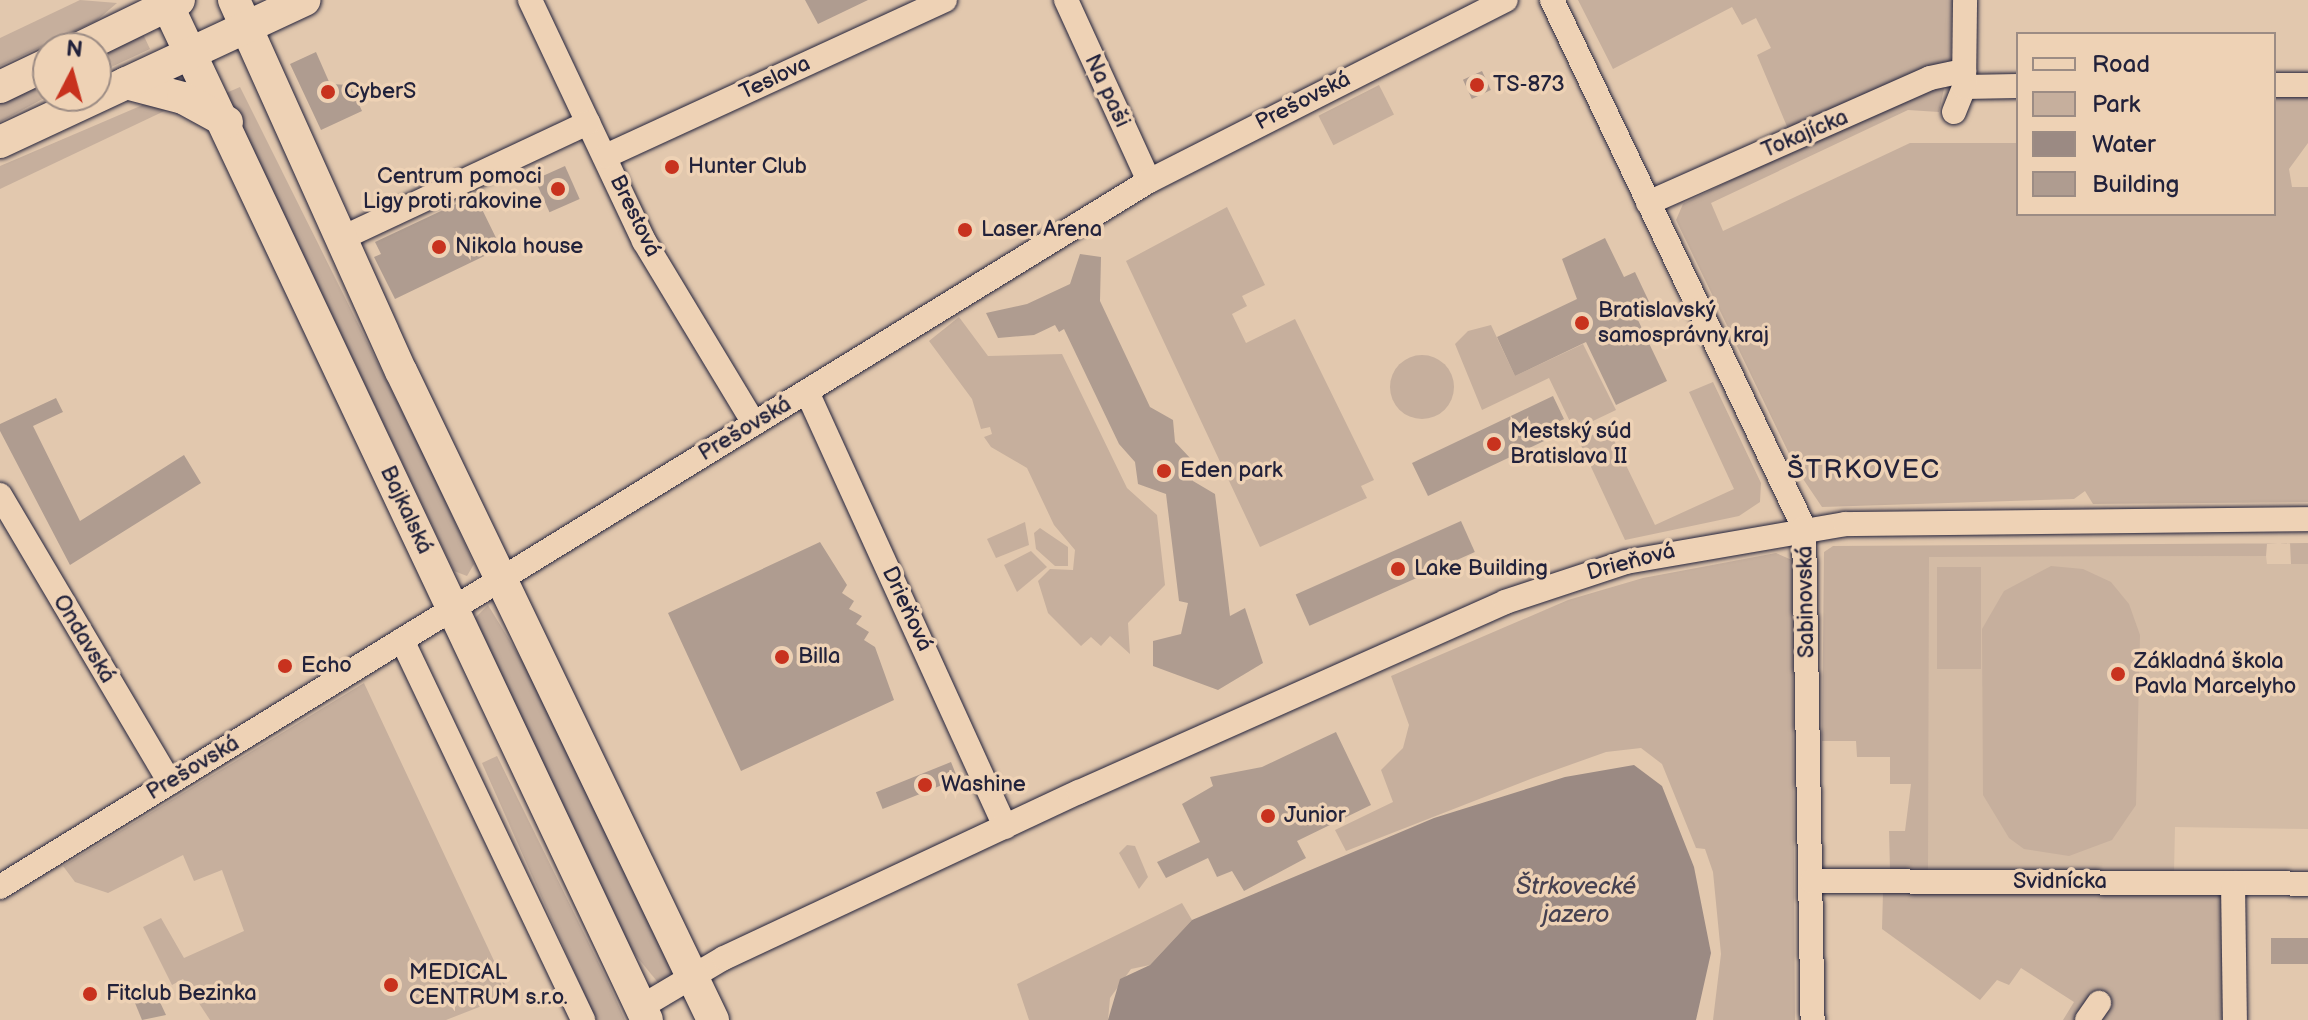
<!DOCTYPE html>
<meta charset="utf-8">
<style>
body{margin:0}
#map{position:relative;width:2308px;height:1020px;overflow:hidden;background:#e2c8ae;font-family:"Balsamiq Sans",sans-serif}
div>[style]{position:absolute}
.built>*{inset:0;background:#d3bba5}
.green>*{inset:0;background:#c6af9d;transform-origin:0 0}
.round{border-radius:50%}
.water>*{inset:0;background:#9b8a83}
.building>*{inset:0;background:#af9c90;transform-origin:0 0}
.roads{filter:drop-shadow(0 0 2px #22223b) drop-shadow(0 0 2px #22223b)}
.minor>*{height:24px;margin:-12px;padding:0 12px;transform-origin:12px;border-radius:12px;background:#eed2b5}
.major>*{height:32px;margin:-16px;padding:0 16px;transform-origin:16px;border-radius:16px;background:#eed2b5}
.dots>*{width:22px;height:22px;translate:-50% -50%;box-sizing:border-box;border:4px solid #eed2b5;border-radius:50%}
span{translate:-50% -50%;white-space:nowrap;text-align:center;line-height:1.15;-webkit-text-stroke:7px #eed2b5;paint-order:stroke}
.street-label{font-size:22px;color:#22223b}
.poi-label{font-size:22px;color:#22223b}
.left{translate:0 -50%;text-align:left}
.right{translate:-100% -50%;text-align:right}
.water-label{font-size:24px;color:#464151;font-style:italic}
.quarter-label{font-size:26px;color:#22223b;letter-spacing:2px}
.legend{position:absolute;left:2016px;top:32px;width:260px;height:184px;box-sizing:border-box;background:#eed2b5;border:2px solid #9c8c84;margin:0;padding:10px 14px;list-style:none;font-size:24px;color:#22223b}
.legend li{display:flex;align-items:center;gap:16px;height:40px}
.legend b{width:40px;border:2px solid #9c8c84}
.north{position:absolute;left:32px;top:32px;width:80px;height:80px;box-sizing:border-box;background:#eed2b5;border:2px solid #9c8c84;border-radius:50%;rotate:6deg;font-size:22px;font-weight:700;line-height:32px;text-align:center;color:#22223b}
.north::after{content:'';display:block;margin:auto;width:28px;height:36px;background:#c8321e;clip-path:polygon(50% 0,100% 100%,50% 72%,0 100%)}
</style>
<div id="map">
<div class="built">
<i style="clip-path:polygon(2266px 556px,2267px 564px,2308px 564px,2308px 829px,2175px 827px,2174px 872px,1928px 870px,1928px 557px)"></i>
</div>
<div class="green">
<i style="clip-path:polygon(80px 0,117px 3px,96px 21px,0 66px,0 38px)"></i>
<i style="clip-path:polygon(1578px 0,1952px 0,1951px 56px,1939px 112px,1908px 110px,1711px 203px,1723px 231px,1910px 143px,2018px 143px,2018px 214px,2274px 214px,2274px 94px,2308px 95px,2308px 143px,2289px 169px,2292px 187px,2308px 187px,2308px 502px,2093px 504px,2085px 491px,2074px 499px,1822px 507px,1797px 470px,1676px 220px,1683px 204px,1796px 148px,1757px 55px,1771px 48px,1756px 18px,1742px 25px,1732px 7px,1613px 69px)"></i>
<i style="clip-path:polygon(143px 34px,150px 49px,96px 74px,96px 56px)"></i>
<i style="clip-path:polygon(48px 79px,48px 96px,0 122px,0 101px)"></i>
<i style="left:1379px;top:85px;width:33px;height:68px;rotate:63deg"></i>
<i style="clip-path:polygon(240px 87px,430px 468px,474px 564px,467px 576px,454px 571px,226px 93px)"></i>
<i style="clip-path:polygon(145px 104px,177px 105px,0 189px,0 166px)"></i>
<i style="clip-path:polygon(1227px 207px,1265px 285px,1242px 296px,1247px 306px,1232px 314px,1246px 343px,1295px 319px,1374px 480px,1361px 486px,1367px 498px,1260px 547px,1126px 261px)"></i>
<i style="clip-path:polygon(959px 317px,988px 356px,1062px 354px,1127px 488px,1157px 515px,1165px 585px,1128px 623px,1130px 654px,1110px 636px,1101px 646px,1091px 637px,1081px 646px,1048px 613px,1038px 581px,1050px 569px,1073px 570px,1075px 550px,1054px 525px,1027px 468px,991px 447px,984px 437px,992px 434px,990px 427px,981px 429px,972px 399px,929px 341px)"></i>
<i style="clip-path:polygon(1491px 325px,1515px 376px,1583px 344px,1616px 410px,1574px 430px,1549px 378px,1482px 410px,1455px 344px,1468px 331px)"></i>
<i class="round" style="left:1390px;top:355px;width:64px;height:64px"></i>
<i style="clip-path:polygon(1713px 382px,1761px 483px,1760px 502px,1739px 516px,1625px 540px,1579px 441px,1608px 428px,1655px 525px,1734px 489px,1689px 392px)"></i>
<i style="clip-path:polygon(1025px 522px,1029px 545px,996px 558px,987px 539px)"></i>
<i style="clip-path:polygon(1040px 528px,1068px 547px,1068px 566px,1055px 566px,1036px 549px,1034px 533px)"></i>
<i style="clip-path:polygon(2290px 543px,2267px 544px,2266px 556px,1929px 557px,1928px 870px,1890px 870px,1889px 831px,1905px 831px,1911px 784px,1890px 784px,1890px 757px,1857px 757px,1856px 741px,1822px 741px,1824px 552px,1833px 546px,2308px 543px,2308px 564px,2291px 564px)"></i>
<i style="clip-path:polygon(1031px 551px,1047px 567px,1017px 592px,1004px 565px)"></i>
<i style="clip-path:polygon(1776px 553px,1792px 560px,1795px 1020px,1713px 1020px,1721px 954px,1713px 872px,1705px 849px,1696px 848px,1662px 764px,1641px 748px,1606px 752px,1533px 778px,1346px 851px,1335px 830px,1393px 802px,1381px 770px,1403px 748px,1409px 725px,1391px 676px,1568px 600px,1643px 578px)"></i>
<i style="clip-path:polygon(2051px 566px,2083px 569px,2111px 582px,2129px 604px,2140px 635px,2136px 805px,2112px 840px,2069px 856px,2024px 849px,2009px 838px,1983px 795px,1982px 629px,2004px 591px)"></i>
<i style="left:1937px;top:567px;width:44px;height:102px"></i>
<i style="clip-path:polygon(488px 605px,560px 723px,674px 971px,660px 985px,629px 947px,475px 618px)"></i>
<i style="clip-path:polygon(364px 683px,510px 995px,446px 1020px,210px 1020px,183px 979px,172px 985px,143px 927px,161px 918px,184px 958px,244px 931px,222px 870px,194px 881px,183px 855px,108px 893px,75px 882px,63px 866px)"></i>
<i style="clip-path:polygon(497px 756px,609px 984px,625px 1020px,596px 1020px,482px 763px)"></i>
<i style="clip-path:polygon(1127px 845px,1135px 846px,1148px 877px,1139px 889px,1119px 853px)"></i>
<i style="clip-path:polygon(1883px 892px,2230px 894px,2231px 1020px,2063px 1020px,2074px 1002px,2021px 968px,2009px 985px,1997px 980px,1980px 1000px,1882px 929px)"></i>
<i style="clip-path:polygon(1182px 903px,1192px 920px,1150px 965px,1131px 969px,1110px 998px,1108px 1020px,1029px 1020px,1017px 984px)"></i>
</div>
<div class="water">
<i style="clip-path:polygon(1634px 765px,1662px 786px,1694px 867px,1711px 953px,1696px 1020px,1108px 1020px,1120px 979px,1150px 965px,1192px 920px,1434px 818px,1565px 777px)"></i>
</div>
<div class="building">
<i style="clip-path:polygon(805px 0,868px 0,818px 24px)"></i>
<i style="clip-path:polygon(316px 52px,330px 84px,350px 85px,362px 111px,321px 130px,290px 64px)"></i>
<i style="left:1482px;top:71px;width:21px;height:21px;rotate:65deg"></i>
<i style="left:565px;top:166px;width:36px;height:33px;rotate:66deg"></i>
<i style="clip-path:polygon(475px 195px,501px 248px,395px 299px,374px 257px,381px 254px,375px 242px)"></i>
<i style="clip-path:polygon(1605px 238px,1624px 277px,1635px 272px,1653px 310px,1637px 318px,1667px 381px,1616px 405px,1586px 342px,1515px 376px,1497px 337px,1577px 299px,1562px 259px)"></i>
<i style="clip-path:polygon(1080px 254px,1101px 257px,1100px 301px,1150px 407px,1173px 420px,1175px 442px,1191px 459px,1193px 481px,1215px 494px,1230px 616px,1245px 608px,1263px 663px,1218px 690px,1153px 666px,1153px 641px,1181px 634px,1188px 603px,1179px 601px,1166px 494px,1138px 484px,1135px 462px,1119px 444px,1064px 329px,1059px 332px,1055px 325px,1034px 335px,998px 338px,986px 313px,1027px 304px,1070px 284px)"></i>
<i style="clip-path:polygon(1553px 396px,1564px 419px,1556px 423px,1561px 433px,1428px 496px,1412px 463px)"></i>
<i style="clip-path:polygon(56px 398px,63px 412px,33px 426px,80px 521px,184px 455px,201px 483px,70px 565px,0 431px,0 424px)"></i>
<i style="left:1461px;top:521px;width:34px;height:181px;rotate:66deg"></i>
<i style="clip-path:polygon(820px 542px,847px 585px,842px 593px,854px 601px,849px 609px,862px 616px,856px 624px,869px 632px,864px 640px,875px 647px,894px 700px,741px 771px,668px 613px)"></i>
<i style="clip-path:polygon(1336px 732px,1371px 805px,1297px 841px,1306px 858px,1244px 891px,1232px 871px,1217px 877px,1208px 858px,1166px 878px,1157px 862px,1200px 842px,1182px 804px,1213px 786px,1210px 777px,1262px 767px)"></i>
<i style="left:951px;top:762px;width:18px;height:81px;rotate:68deg"></i>
<i style="left:2271px;top:938px;width:37px;height:26px"></i>
<i style="clip-path:polygon(128px 986px,159px 1000px,166px 1015px,142px 1020px)"></i>
</div>
<div class="roads">
<div class="minor">
<i style="left:530px;top:0;width:267px;rotate:64.7deg"></i>
<i style="left:644px;top:241px;width:213px;rotate:58.9deg"></i>
<i style="left:1066px;top:0;width:199px;rotate:65.4deg"></i>
<i style="left:1552px;top:0;width:585px;rotate:64.49deg"></i>
<i style="left:1804px;top:528px;width:492px;rotate:89deg"></i>
<i style="left:2274px;top:85px;width:34px"></i>
<i style="left:1964px;top:87px;width:54px;rotate:-1.1deg"></i>
<i style="left:1954px;top:112px;width:27px;rotate:-68deg"></i>
<i style="left:1964px;top:87px;width:87px;rotate:-89.3deg"></i>
<i style="left:606px;top:156px;width:373px;rotate:-24.7deg"></i>
<i style="left:1648px;top:203px;width:308px;rotate:-23.9deg"></i>
<i style="left:1930px;top:78px;width:35px;rotate:-12deg"></i>
<i style="left:340px;top:239px;width:274px;rotate:-25.1deg"></i>
<i style="left:807px;top:392px;width:478px;rotate:65.5deg"></i>
<i style="left:0;top:495px;width:334px;rotate:59.4deg"></i>
<i style="left:402px;top:640px;width:421px;rotate:64.5deg"></i>
<i style="left:1812px;top:881px;width:496px;rotate:0.3deg"></i>
<i style="left:2233px;top:883px;width:137px;rotate:89.2deg"></i>
<i style="left:0;top:887px;width:1349px;rotate:-31.57deg"></i>
<i style="left:1149px;top:181px;width:400px;rotate:-26.9deg"></i>
<i style="left:641px;top:1007px;width:96px;rotate:-30.6deg"></i>
<i style="left:724px;top:958px;width:392px;rotate:-25.1deg"></i>
<i style="left:1079px;top:792px;width:466px;rotate:-24deg"></i>
<i style="left:1505px;top:602px;width:127px;rotate:-18.3deg"></i>
<i style="left:1626px;top:562px;width:222px;rotate:-9.8deg"></i>
<i style="left:1845px;top:524px;width:463px;rotate:-0.6deg"></i>
<i style="left:2087px;top:1020px;width:21px;rotate:-55deg"></i>
</div>
<div class="major">
<i style="left:165px;top:0;width:1128px;rotate:64.71deg"></i>
<i style="left:234px;top:0;width:407px;rotate:65.8deg"></i>
<i style="left:401px;top:371px;width:720px;rotate:64.32deg"></i>
<i style="left:80px;top:48px;width:110px;rotate:-25.9deg"></i>
<i style="left:126px;top:83px;width:59px;rotate:14.7deg"></i>
<i style="left:183px;top:98px;width:50px;rotate:28.6deg"></i>
<i style="left:0;top:87px;width:53px;rotate:-25.6deg"></i>
<i style="left:0;top:142px;width:336px;rotate:-25deg"></i>
</div>
</div>
<div class="dots">
<i style="left:1477px;top:85px;background:#c8321e"></i>
<i style="left:328px;top:92px;background:#c8321e"></i>
<i style="left:672px;top:167px;background:#c8321e"></i>
<i style="left:558px;top:189px;background:#c8321e"></i>
<i style="left:965px;top:230px;background:#c8321e"></i>
<i style="left:439px;top:247px;background:#c8321e"></i>
<i style="left:1582px;top:323px;background:#c8321e"></i>
<i style="left:1494px;top:444px;background:#c8321e"></i>
<i style="left:1164px;top:471px;background:#c8321e"></i>
<i style="left:1398px;top:569px;background:#c8321e"></i>
<i style="left:782px;top:657px;background:#c8321e"></i>
<i style="left:285px;top:666px;background:#c8321e"></i>
<i style="left:2118px;top:674px;background:#c8321e"></i>
<i style="left:925px;top:785px;background:#c8321e"></i>
<i style="left:1268px;top:816px;background:#c8321e"></i>
<i style="left:391px;top:985px;background:#c8321e"></i>
<i style="left:90px;top:994px;background:#c8321e"></i>
</div>
<div class="street-label">
<span style="left:775px;top:78px;rotate:-25deg">Teslova</span>
<span style="left:1107px;top:91px;rotate:65deg">Na paši</span>
<span style="left:1303px;top:101px;rotate:-27deg">Prešovská</span>
<span style="left:1805px;top:134px;rotate:-23deg">Tokajícka</span>
<span style="left:635px;top:216px;rotate:64deg">Brestová</span>
<span style="left:745px;top:429px;rotate:-31deg">Prešovská</span>
<span style="left:406px;top:510px;rotate:65deg">Bajkalská</span>
<span style="left:1631px;top:562px;rotate:-15deg">Drieňová</span>
<span style="left:1806px;top:602px;rotate:-91deg">Sabinovská</span>
<span style="left:907px;top:609px;rotate:65deg">Drieňová</span>
<span style="left:84px;top:639px;rotate:59deg">Ondavská</span>
<span style="left:193px;top:768px;rotate:-31deg">Prešovská</span>
<span style="left:2060px;top:882px">Svidnícka</span>
</div>
<div class="poi-label">
<span class="left" style="left:1493px;top:85px">TS-873</span>
<span class="left" style="left:344px;top:92px">CyberS</span>
<span class="left" style="left:688px;top:167px">Hunter Club</span>
<span class="right" style="left:542px;top:189px">Centrum pomoci<br>Ligy proti rakovine</span>
<span class="left" style="left:981px;top:230px">Laser Arena</span>
<span class="left" style="left:455px;top:247px">Nikola house</span>
<span class="left" style="left:1598px;top:323px">Bratislavský<br>samosprávny kraj</span>
<span class="left" style="left:1510px;top:444px">Mestský súd<br>Bratislava II</span>
<span class="left" style="left:1180px;top:471px">Eden park</span>
<span class="left" style="left:1414px;top:569px">Lake Building</span>
<span class="left" style="left:798px;top:657px">Billa</span>
<span class="left" style="left:2134px;top:674px">Základná škola<br>Pavla Marcelyho</span>
<span class="left" style="left:301px;top:666px">Echo</span>
<span class="left" style="left:941px;top:785px">Washine</span>
<span class="left" style="left:1284px;top:816px">Junior</span>
<span class="left" style="left:409px;top:985px">MEDICAL<br>CENTRUM s.r.o.</span>
<span class="left" style="left:106px;top:994px">Fitclub Bezinka</span>
</div>
<div class="water-label">
<span style="left:1576px;top:901px">Štrkovecké<br>jazero</span>
</div>
<div class="quarter-label">
<span style="left:1864px;top:471px">ŠTRKOVEC</span>
</div>
<ul class="legend">
<li><b style="height:10px;background:#eed2b5"></b>Road</li>
<li><b style="height:22px;background:#c6af9d"></b>Park</li>
<li><b style="height:22px;background:#9b8a83"></b>Water</li>
<li><b style="height:22px;background:#af9c90"></b>Building</li>
</ul>
<div class="north">N</div>
</div>
